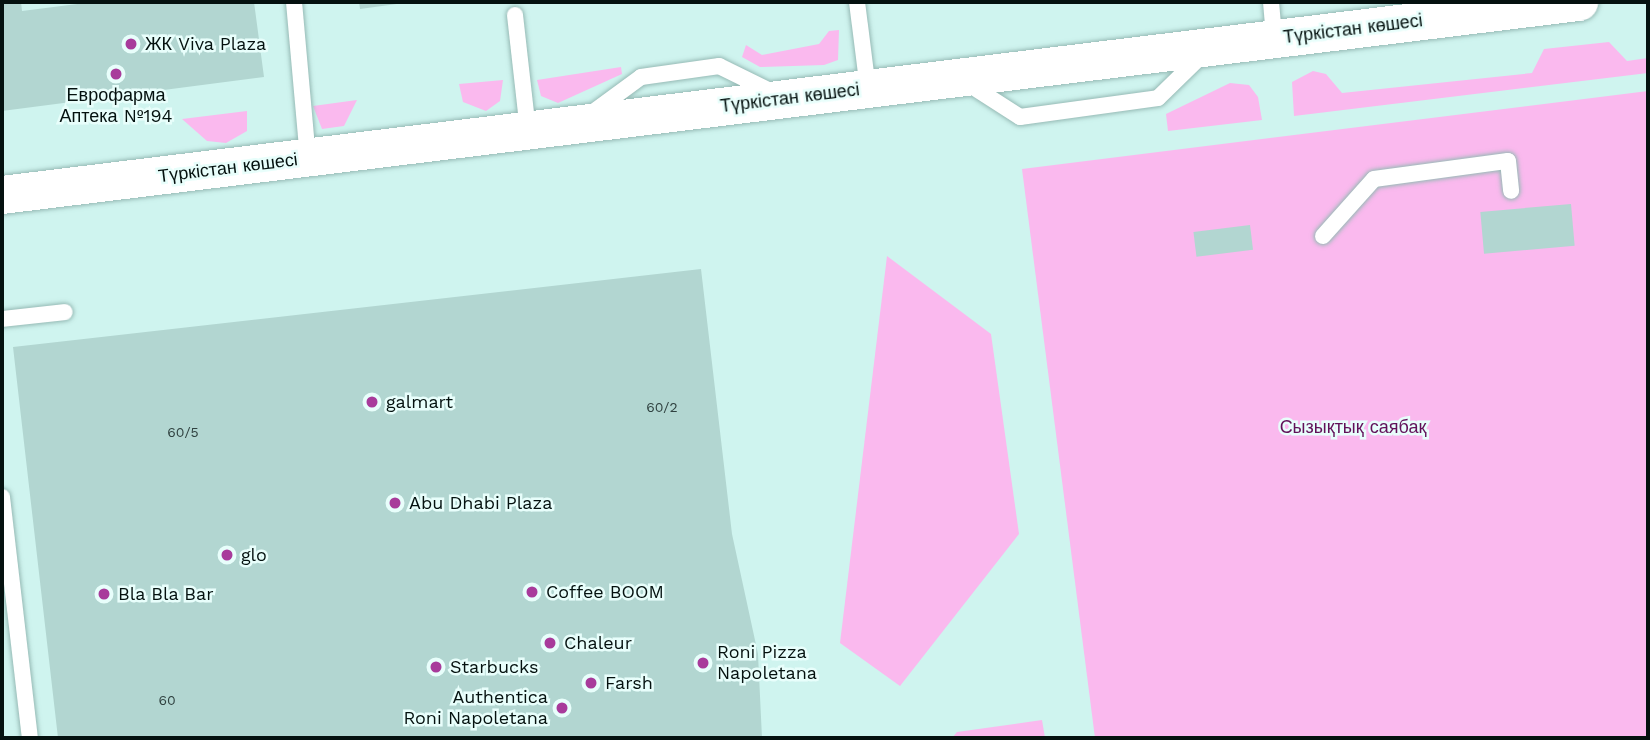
<!DOCTYPE html>
<meta charset="utf-8">
<style>
body{margin:0}
#map{position:relative;width:1650px;height:740px;overflow:hidden;background:#cff4ef;font-family:"Work Sans",sans-serif}
div>[style]{position:absolute}
.green>*{inset:0;background:#fab9ee}
.building>*{inset:0;background:#b2d6d1;transform-origin:0 0}
.roads{filter:drop-shadow(0 0 2px #96bab5) drop-shadow(0 0 2px #96bab5)}
.service>*{height:16px;margin:-8px;padding:0 8px;transform-origin:8px;border-radius:8px;background:#fff}
.secondary>*{height:38px;margin:-19px;padding:0 19px;transform-origin:19px;border-radius:19px;background:#fff}
.dots>*{width:19px;height:19px;translate:-50% -50%;box-sizing:border-box;border:4px solid #e8fefb;border-radius:50%}
span{translate:-50% -50%;white-space:nowrap;text-align:center;line-height:1.15;-webkit-text-stroke:5px #e8fefb;paint-order:stroke}
.number-label{font-size:14px;color:#304240}
.number-label span{-webkit-text-stroke-width:0}
.street-label{font-size:18px;color:#04110f}
.poi-label{font-size:18px;color:#04110f}
.left{translate:0 -50%;text-align:left}
.right{translate:-100% -50%;text-align:right}
.park-label{font-size:18px;color:#611059}
.frame{position:absolute;inset:0;border:4px solid #04110f;pointer-events:none}
</style>
<div id="map">
<div class="green">
<i style="clip-path:polygon(839px 30px,838px 60px,824px 65px,760px 67px,742px 57px,746px 45px,762px 55px,819px 44px,829px 31px)"></i>
<i style="clip-path:polygon(1609px 42px,1627px 61px,1648px 58px,1648px 73px,1294px 116px,1292px 82px,1313px 71px,1326px 74px,1342px 93px,1532px 73px,1544px 49px)"></i>
<i style="clip-path:polygon(621px 67px,622px 74px,558px 103px,541px 96px,537px 80px)"></i>
<i style="clip-path:polygon(503px 80px,500px 101px,486px 111px,463px 102px,459px 84px)"></i>
<i style="clip-path:polygon(1230px 83px,1249px 85px,1258px 97px,1262px 120px,1168px 131px,1166px 114px)"></i>
<i style="clip-path:polygon(1648px 91px,1648px 738px,1095px 738px,1022px 169px)"></i>
<i style="clip-path:polygon(357px 100px,344px 126px,322px 129px,313px 106px)"></i>
<i style="clip-path:polygon(247px 111px,247px 131px,226px 143px,207px 141px,182px 119px)"></i>
<i style="clip-path:polygon(887px 256px,991px 334px,1019px 534px,900px 686px,840px 643px)"></i>
<i style="clip-path:polygon(1042px 720px,1045px 738px,952px 738px,957px 732px)"></i>
</div>
<div class="building">
<i style="clip-path:polygon(2px 2px,21px 2px,22px 11px,93px 2px,254px 2px,264px 77px,2px 111px)"></i>
<i style="clip-path:polygon(359px 2px,404px 2px,404px 3px,360px 9px)"></i>
<i style="left:1571px;top:204px;width:42px;height:91px;rotate:85deg"></i>
<i style="left:1250px;top:225px;width:25px;height:57px;rotate:83deg"></i>
<i style="clip-path:polygon(701px 269px,732px 534px,758px 654px,762px 738px,58px 738px,13px 347px)"></i>
</div>
<div class="roads">
<div class="service">
<i style="left:294px;top:2px;width:157px;rotate:84.9deg"></i>
<i style="left:857px;top:2px;width:88px;rotate:82.8deg"></i>
<i style="left:1271px;top:2px;width:37px;rotate:85deg"></i>
<i style="left:515px;top:15px;width:117px;rotate:83.6deg"></i>
<i style="left:967px;top:83px;width:63px;rotate:32.7deg"></i>
<i style="left:1020px;top:117px;width:139px;rotate:-7.8deg"></i>
<i style="left:1158px;top:98px;width:62px;rotate:-44.3deg"></i>
<i style="left:592px;top:113px;width:61px;rotate:-36.3deg"></i>
<i style="left:641px;top:77px;width:79px;rotate:-8deg"></i>
<i style="left:719px;top:66px;width:59px;rotate:26.1deg"></i>
<i style="left:1323px;top:236px;width:76px;rotate:-48.2deg"></i>
<i style="left:1374px;top:179px;width:135px;rotate:-7.7deg"></i>
<i style="left:1508px;top:161px;width:30px;rotate:84deg"></i>
<i style="left:2px;top:319px;width:63px;rotate:-6.3deg"></i>
<i style="left:2px;top:497px;width:243px;rotate:83.4deg"></i>
</div>
<div class="secondary">
<i style="left:2px;top:195px;width:1589px;rotate:-6.98deg"></i>
</div>
</div>
<div class="dots">
<i style="left:131px;top:44px;background:#a83b9b"></i>
<i style="left:116px;top:74px;background:#a83b9b"></i>
<i style="left:372px;top:402px;background:#a83b9b"></i>
<i style="left:395px;top:503px;background:#a83b9b"></i>
<i style="left:227px;top:555px;background:#a83b9b"></i>
<i style="left:532px;top:592px;background:#a83b9b"></i>
<i style="left:104px;top:594px;background:#a83b9b"></i>
<i style="left:550px;top:643px;background:#a83b9b"></i>
<i style="left:703px;top:663px;background:#a83b9b"></i>
<i style="left:436px;top:667px;background:#a83b9b"></i>
<i style="left:591px;top:683px;background:#a83b9b"></i>
<i style="left:562px;top:708px;background:#a83b9b"></i>
</div>
<div class="number-label">
<span style="left:662px;top:407px">60/2</span>
<span style="left:183px;top:432px">60/5</span>
<span style="left:167px;top:700px">60</span>
</div>
<div class="street-label">
<span style="left:1353px;top:29px;rotate:-7deg">Түркістан көшесі</span>
<span style="left:790px;top:98px;rotate:-7deg">Түркістан көшесі</span>
<span style="left:228px;top:168px;rotate:-7deg">Түркістан көшесі</span>
</div>
<div class="poi-label">
<span class="left" style="left:145px;top:44px">ЖК Viva Plaza</span>
<span style="left:116px;top:106px">Еврофарма<br>Аптека №194</span>
<span class="left" style="left:386px;top:402px">galmart</span>
<span class="left" style="left:409px;top:503px">Abu Dhabi Plaza</span>
<span class="left" style="left:241px;top:555px">glo</span>
<span class="left" style="left:546px;top:592px">Coffee BOOM</span>
<span class="left" style="left:118px;top:594px">Bla Bla Bar</span>
<span class="left" style="left:564px;top:643px">Chaleur</span>
<span class="left" style="left:717px;top:663px">Roni Pizza<br>Napoletana</span>
<span class="left" style="left:450px;top:667px">Starbucks</span>
<span class="left" style="left:605px;top:683px">Farsh</span>
<span class="right" style="left:548px;top:708px">Authentica<br>Roni Napoletana</span>
</div>
<div class="park-label">
<span style="left:1353px;top:427px">Сызықтық саябақ</span>
</div>
<div class="frame"></div>
</div>
